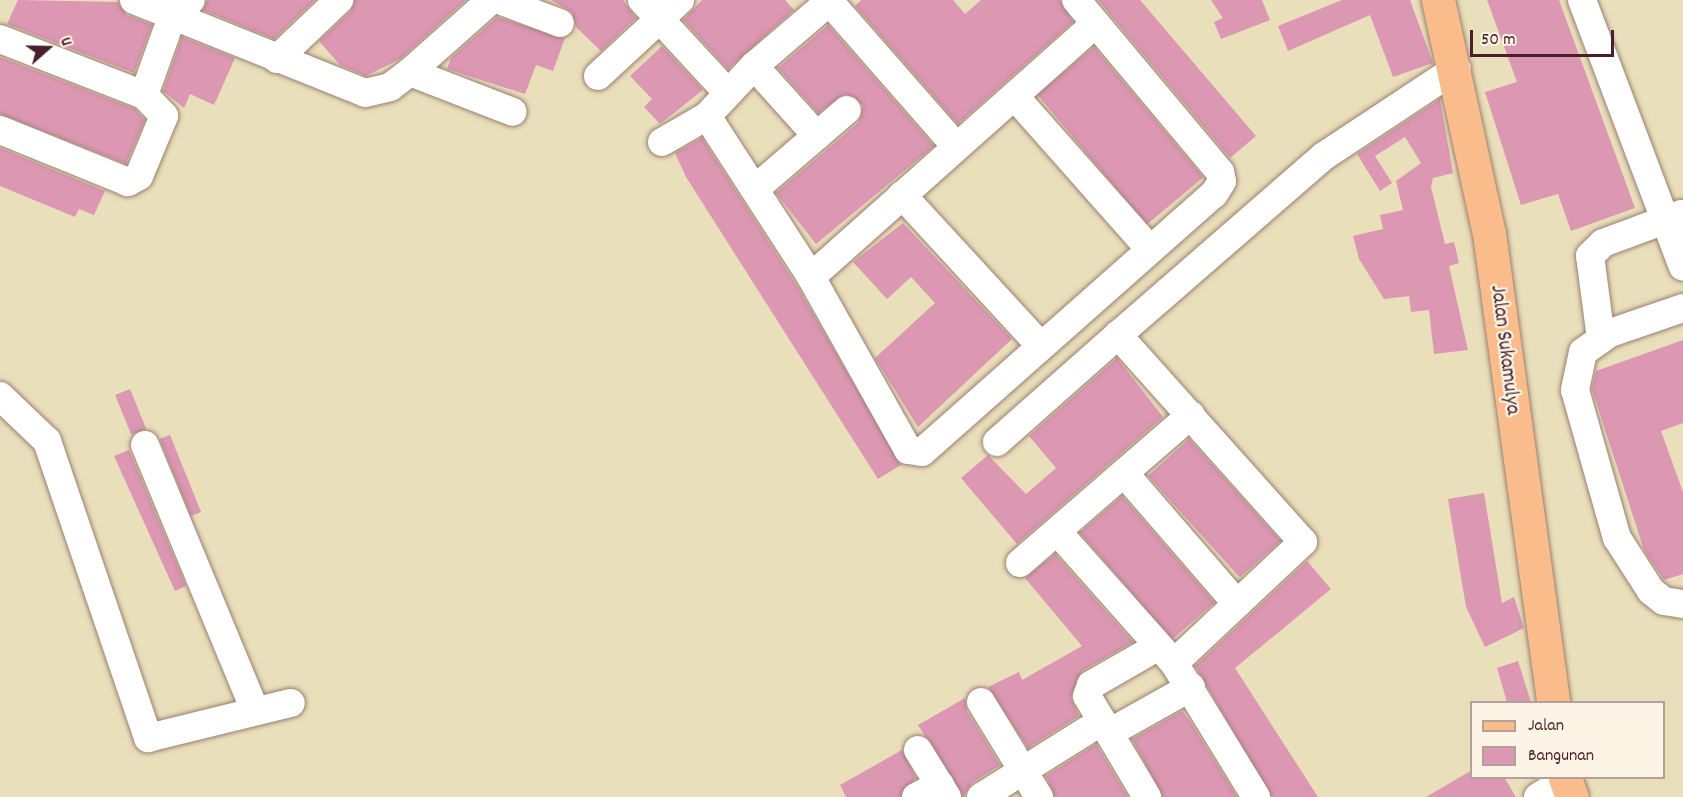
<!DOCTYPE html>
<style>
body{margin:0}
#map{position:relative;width:1683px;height:797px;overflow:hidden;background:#e9dfba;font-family:Dekko,sans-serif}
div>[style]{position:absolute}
.building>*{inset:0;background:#dc97b3;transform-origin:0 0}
.roads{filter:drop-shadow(0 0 2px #9a7f72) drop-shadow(0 0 2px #9a7f72)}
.minor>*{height:28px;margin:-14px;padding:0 14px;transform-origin:14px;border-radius:14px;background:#fff}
.major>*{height:33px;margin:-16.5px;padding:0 16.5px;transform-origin:16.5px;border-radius:16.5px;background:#fabc8b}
span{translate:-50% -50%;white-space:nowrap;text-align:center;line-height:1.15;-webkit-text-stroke:4.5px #fcf5e5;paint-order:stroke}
.street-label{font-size:21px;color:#4a1f2b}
.legend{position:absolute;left:1470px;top:701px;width:195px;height:78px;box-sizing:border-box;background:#fcf5e5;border:2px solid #b59f9b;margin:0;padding:8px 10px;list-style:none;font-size:18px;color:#4a1f2b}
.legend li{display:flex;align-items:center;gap:12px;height:30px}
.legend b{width:30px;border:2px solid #b59f9b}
.north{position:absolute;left:18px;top:18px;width:60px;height:60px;-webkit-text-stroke:4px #fcf5e5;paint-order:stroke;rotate:70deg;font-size:16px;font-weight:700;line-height:24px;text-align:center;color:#4a1f2b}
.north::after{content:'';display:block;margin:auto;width:21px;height:27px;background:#4a1f2b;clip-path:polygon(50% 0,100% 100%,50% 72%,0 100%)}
.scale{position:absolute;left:1470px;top:30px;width:144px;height:27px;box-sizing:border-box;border:3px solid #4a1f2b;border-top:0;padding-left:8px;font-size:18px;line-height:21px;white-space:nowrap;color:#4a1f2b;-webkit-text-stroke:4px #fcf5e5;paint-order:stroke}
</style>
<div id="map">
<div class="building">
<i style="clip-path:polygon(18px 0,118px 2px,127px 15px,152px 25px,134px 73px,7px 24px)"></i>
<i style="clip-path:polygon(207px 0,315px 0,274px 39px,203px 10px)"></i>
<i style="clip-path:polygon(355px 0,466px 0,400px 59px,366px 76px,340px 65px,319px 41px,350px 12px)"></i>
<i style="clip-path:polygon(551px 0,623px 0,636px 18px,601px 51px,576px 27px,572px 12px)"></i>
<i style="clip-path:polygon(702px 0,785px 0,794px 10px,728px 69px,683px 20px)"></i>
<i style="clip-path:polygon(861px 0,953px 0,965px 14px,981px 0,1060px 0,1073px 22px,958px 124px,855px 6px)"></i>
<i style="clip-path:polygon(1098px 0,1140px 0,1256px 136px,1230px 158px)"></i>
<i style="clip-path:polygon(1211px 0,1262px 0,1270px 20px,1221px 39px,1214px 22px,1223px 18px)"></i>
<i style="clip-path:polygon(1342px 0,1410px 0,1433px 63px,1393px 77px,1370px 15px,1288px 51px,1278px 26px)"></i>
<i style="clip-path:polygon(1487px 0,1559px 0,1635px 208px,1571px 231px,1558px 194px,1521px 205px,1485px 92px,1517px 82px)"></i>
<i style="clip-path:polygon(497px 17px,565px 38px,553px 71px,536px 65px,525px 94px,447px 69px,451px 58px)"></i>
<i style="clip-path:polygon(828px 25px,934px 146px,816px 244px,776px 193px,858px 123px,863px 106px,845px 94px,818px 113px,778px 68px)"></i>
<i style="clip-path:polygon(182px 37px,235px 58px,214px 105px,190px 94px,184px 108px,163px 91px)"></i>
<i style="clip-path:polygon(662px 46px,703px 90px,660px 124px,644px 107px,652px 99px,630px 76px)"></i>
<i style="left:1094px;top:47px;width:170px;height:74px;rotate:50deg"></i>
<i style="clip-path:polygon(0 57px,135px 109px,145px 120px,126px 164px,0 114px)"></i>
<i style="clip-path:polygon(1440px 99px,1453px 173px,1433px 178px,1431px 187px,1445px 244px,1454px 242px,1459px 263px,1449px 266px,1468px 350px,1434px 354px,1429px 310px,1411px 312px,1409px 296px,1384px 299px,1359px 259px,1353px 236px,1383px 229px,1380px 215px,1403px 210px,1396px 181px,1421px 163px,1405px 137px,1375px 156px,1392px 183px,1380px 191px,1357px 154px)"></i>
<i style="clip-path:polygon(702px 138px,797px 286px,901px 465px,878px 479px,686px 177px,675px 153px)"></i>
<i style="clip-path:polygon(0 148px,105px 191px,94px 215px,79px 209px,75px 217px,0 186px)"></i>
<i style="clip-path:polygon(903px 223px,1012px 339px,918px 427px,875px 358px,935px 303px,911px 277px,887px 299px,853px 262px)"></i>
<i style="clip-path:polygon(1683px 340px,1683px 423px,1661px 431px,1683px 492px,1683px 574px,1664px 580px,1644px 550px,1592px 389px,1596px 371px)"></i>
<i style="clip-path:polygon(1117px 358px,1163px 417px,1017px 544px,961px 478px,988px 455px,1026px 494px,1056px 468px,1029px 436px)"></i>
<i style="left:130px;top:389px;width:43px;height:16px;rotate:68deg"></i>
<i style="left:170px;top:435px;width:83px;height:11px;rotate:68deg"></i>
<i style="left:1189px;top:439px;width:137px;height:55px;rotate:48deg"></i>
<i style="clip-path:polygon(129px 450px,186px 586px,175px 591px,114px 456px)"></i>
<i style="clip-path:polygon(1484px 493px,1502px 603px,1514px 597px,1524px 628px,1485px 647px,1466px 607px,1448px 499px)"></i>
<i style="left:1122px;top:496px;width:141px;height:56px;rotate:49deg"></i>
<i style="clip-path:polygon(1055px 554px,1133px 642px,1082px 671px,1071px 697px,1079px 716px,1028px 748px,988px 687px,1019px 672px,1022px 680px,1082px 646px,1025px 578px)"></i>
<i style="clip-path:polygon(1307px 561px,1331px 589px,1235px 668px,1318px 797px,1272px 797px,1195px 666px)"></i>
<i style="clip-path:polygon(1518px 661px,1531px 702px,1507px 702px,1497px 668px)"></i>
<i style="clip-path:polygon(965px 698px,967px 711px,1000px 765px,972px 783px,963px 797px,918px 725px)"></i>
<i style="clip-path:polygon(1182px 711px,1190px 721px,1237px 797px,1163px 797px,1132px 739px)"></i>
<i style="clip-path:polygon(1096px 744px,1128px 797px,1055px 797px,1046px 776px)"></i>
<i style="clip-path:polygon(902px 750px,916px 778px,900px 797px,846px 797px,840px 785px)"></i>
<i style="clip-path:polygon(1472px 770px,1472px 777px,1504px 777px,1516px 797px,1426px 797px)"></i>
</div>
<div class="roads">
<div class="minor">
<i style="left:134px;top:0;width:249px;rotate:21.9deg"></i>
<i style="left:365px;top:93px;width:26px;rotate:-13deg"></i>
<i style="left:390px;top:87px;width:25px;rotate:-37deg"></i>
<i style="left:410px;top:72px;width:108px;rotate:-41.6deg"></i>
<i style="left:499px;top:0;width:65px;rotate:20.7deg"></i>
<i style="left:642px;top:0;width:125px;rotate:47.3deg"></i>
<i style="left:828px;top:0;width:193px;rotate:48.8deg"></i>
<i style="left:1582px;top:0;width:285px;rotate:69.3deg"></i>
<i style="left:0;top:39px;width:155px;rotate:21.3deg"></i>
<i style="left:144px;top:95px;width:29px;rotate:46deg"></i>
<i style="left:164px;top:116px;width:65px;rotate:112.6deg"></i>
<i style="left:139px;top:176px;width:13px;rotate:151deg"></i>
<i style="left:128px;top:182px;width:138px;rotate:-157.9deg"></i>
<i style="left:277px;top:59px;width:86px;rotate:-43.6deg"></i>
<i style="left:754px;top:66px;width:94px;rotate:48deg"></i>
<i style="left:410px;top:72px;width:110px;rotate:21.2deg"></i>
<i style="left:598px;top:76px;width:112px;rotate:-42.8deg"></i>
<i style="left:144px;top:95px;width:83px;rotate:-70.3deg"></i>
<i style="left:172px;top:17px;width:25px;rotate:-42deg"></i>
<i style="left:1017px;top:99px;width:199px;rotate:48.5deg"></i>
<i style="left:707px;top:116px;width:192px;rotate:57.1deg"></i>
<i style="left:811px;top:277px;width:198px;rotate:60.7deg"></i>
<i style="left:908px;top:450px;width:14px;rotate:8deg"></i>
<i style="left:922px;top:452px;width:390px;rotate:-41.5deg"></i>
<i style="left:1214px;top:194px;width:15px;rotate:-58deg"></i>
<i style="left:1222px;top:181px;width:9px;rotate:-103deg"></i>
<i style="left:1220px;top:172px;width:224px;rotate:-129.9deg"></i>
<i style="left:662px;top:142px;width:52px;rotate:-30deg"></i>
<i style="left:707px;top:116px;width:69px;rotate:-46.8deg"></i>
<i style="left:754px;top:66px;width:101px;rotate:-40.6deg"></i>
<i style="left:755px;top:189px;width:121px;rotate:-40.7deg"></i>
<i style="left:902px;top:195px;width:202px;rotate:47.4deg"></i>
<i style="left:811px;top:277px;width:379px;rotate:-41.7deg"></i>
<i style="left:1683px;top:308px;width:77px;rotate:161.1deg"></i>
<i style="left:1610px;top:333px;width:33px;rotate:145deg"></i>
<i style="left:1583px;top:352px;width:39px;rotate:102deg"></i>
<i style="left:1575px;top:390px;width:154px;rotate:74.2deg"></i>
<i style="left:1617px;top:538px;width:63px;rotate:57.3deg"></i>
<i style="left:1651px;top:591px;width:16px;rotate:38deg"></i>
<i style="left:1664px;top:601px;width:19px;rotate:9deg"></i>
<i style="left:1601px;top:339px;width:84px;rotate:-97.5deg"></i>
<i style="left:1590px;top:256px;width:18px;rotate:-45deg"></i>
<i style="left:1603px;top:243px;width:83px;rotate:-20.4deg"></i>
<i style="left:0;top:396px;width:65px;rotate:43.8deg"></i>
<i style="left:47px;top:441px;width:314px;rotate:71.2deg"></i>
<i style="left:148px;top:738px;width:147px;rotate:-13.8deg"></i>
<i style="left:997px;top:442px;width:162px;rotate:-41.5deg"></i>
<i style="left:145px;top:445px;width:288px;rotate:67.5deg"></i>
<i style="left:1124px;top:473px;width:173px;rotate:49.2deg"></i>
<i style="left:1063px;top:538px;width:167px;rotate:48.4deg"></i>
<i style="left:1174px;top:663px;width:157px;rotate:58.5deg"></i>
<i style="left:1020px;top:563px;width:226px;rotate:-40.9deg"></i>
<i style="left:1174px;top:663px;width:177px;rotate:-43.2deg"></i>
<i style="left:1303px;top:542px;width:278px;rotate:-131.8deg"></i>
<i style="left:1118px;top:335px;width:273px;rotate:-41deg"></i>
<i style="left:1324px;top:156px;width:159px;rotate:-33.5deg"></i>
<i style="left:981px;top:702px;width:111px;rotate:58.6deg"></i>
<i style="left:1109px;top:733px;width:94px;rotate:-29.3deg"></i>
<i style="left:918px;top:750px;width:55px;rotate:58.3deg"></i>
<i style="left:916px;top:797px;width:27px;rotate:-27deg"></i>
<i style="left:981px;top:797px;width:143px;rotate:-32.1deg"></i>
<i style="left:1147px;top:797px;width:117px;rotate:-120.7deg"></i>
<i style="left:1087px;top:696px;width:12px;rotate:-70deg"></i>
<i style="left:1091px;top:685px;width:76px;rotate:-29.9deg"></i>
<i style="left:1538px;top:797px;width:31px;rotate:-31deg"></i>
</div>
<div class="major">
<i style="left:1438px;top:0;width:239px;rotate:77.7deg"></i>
<i style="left:1489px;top:233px;width:473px;rotate:82.2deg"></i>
<i style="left:1565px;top:778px;width:20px;rotate:70deg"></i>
</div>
</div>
<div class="street-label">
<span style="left:1504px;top:350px;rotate:83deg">Jalan Sukamulya</span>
</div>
<ul class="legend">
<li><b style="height:8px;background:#fabc8b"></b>Jalan</li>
<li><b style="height:16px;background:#dc97b3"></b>Bangunan</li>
</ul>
<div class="north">U</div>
<div class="scale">50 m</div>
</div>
